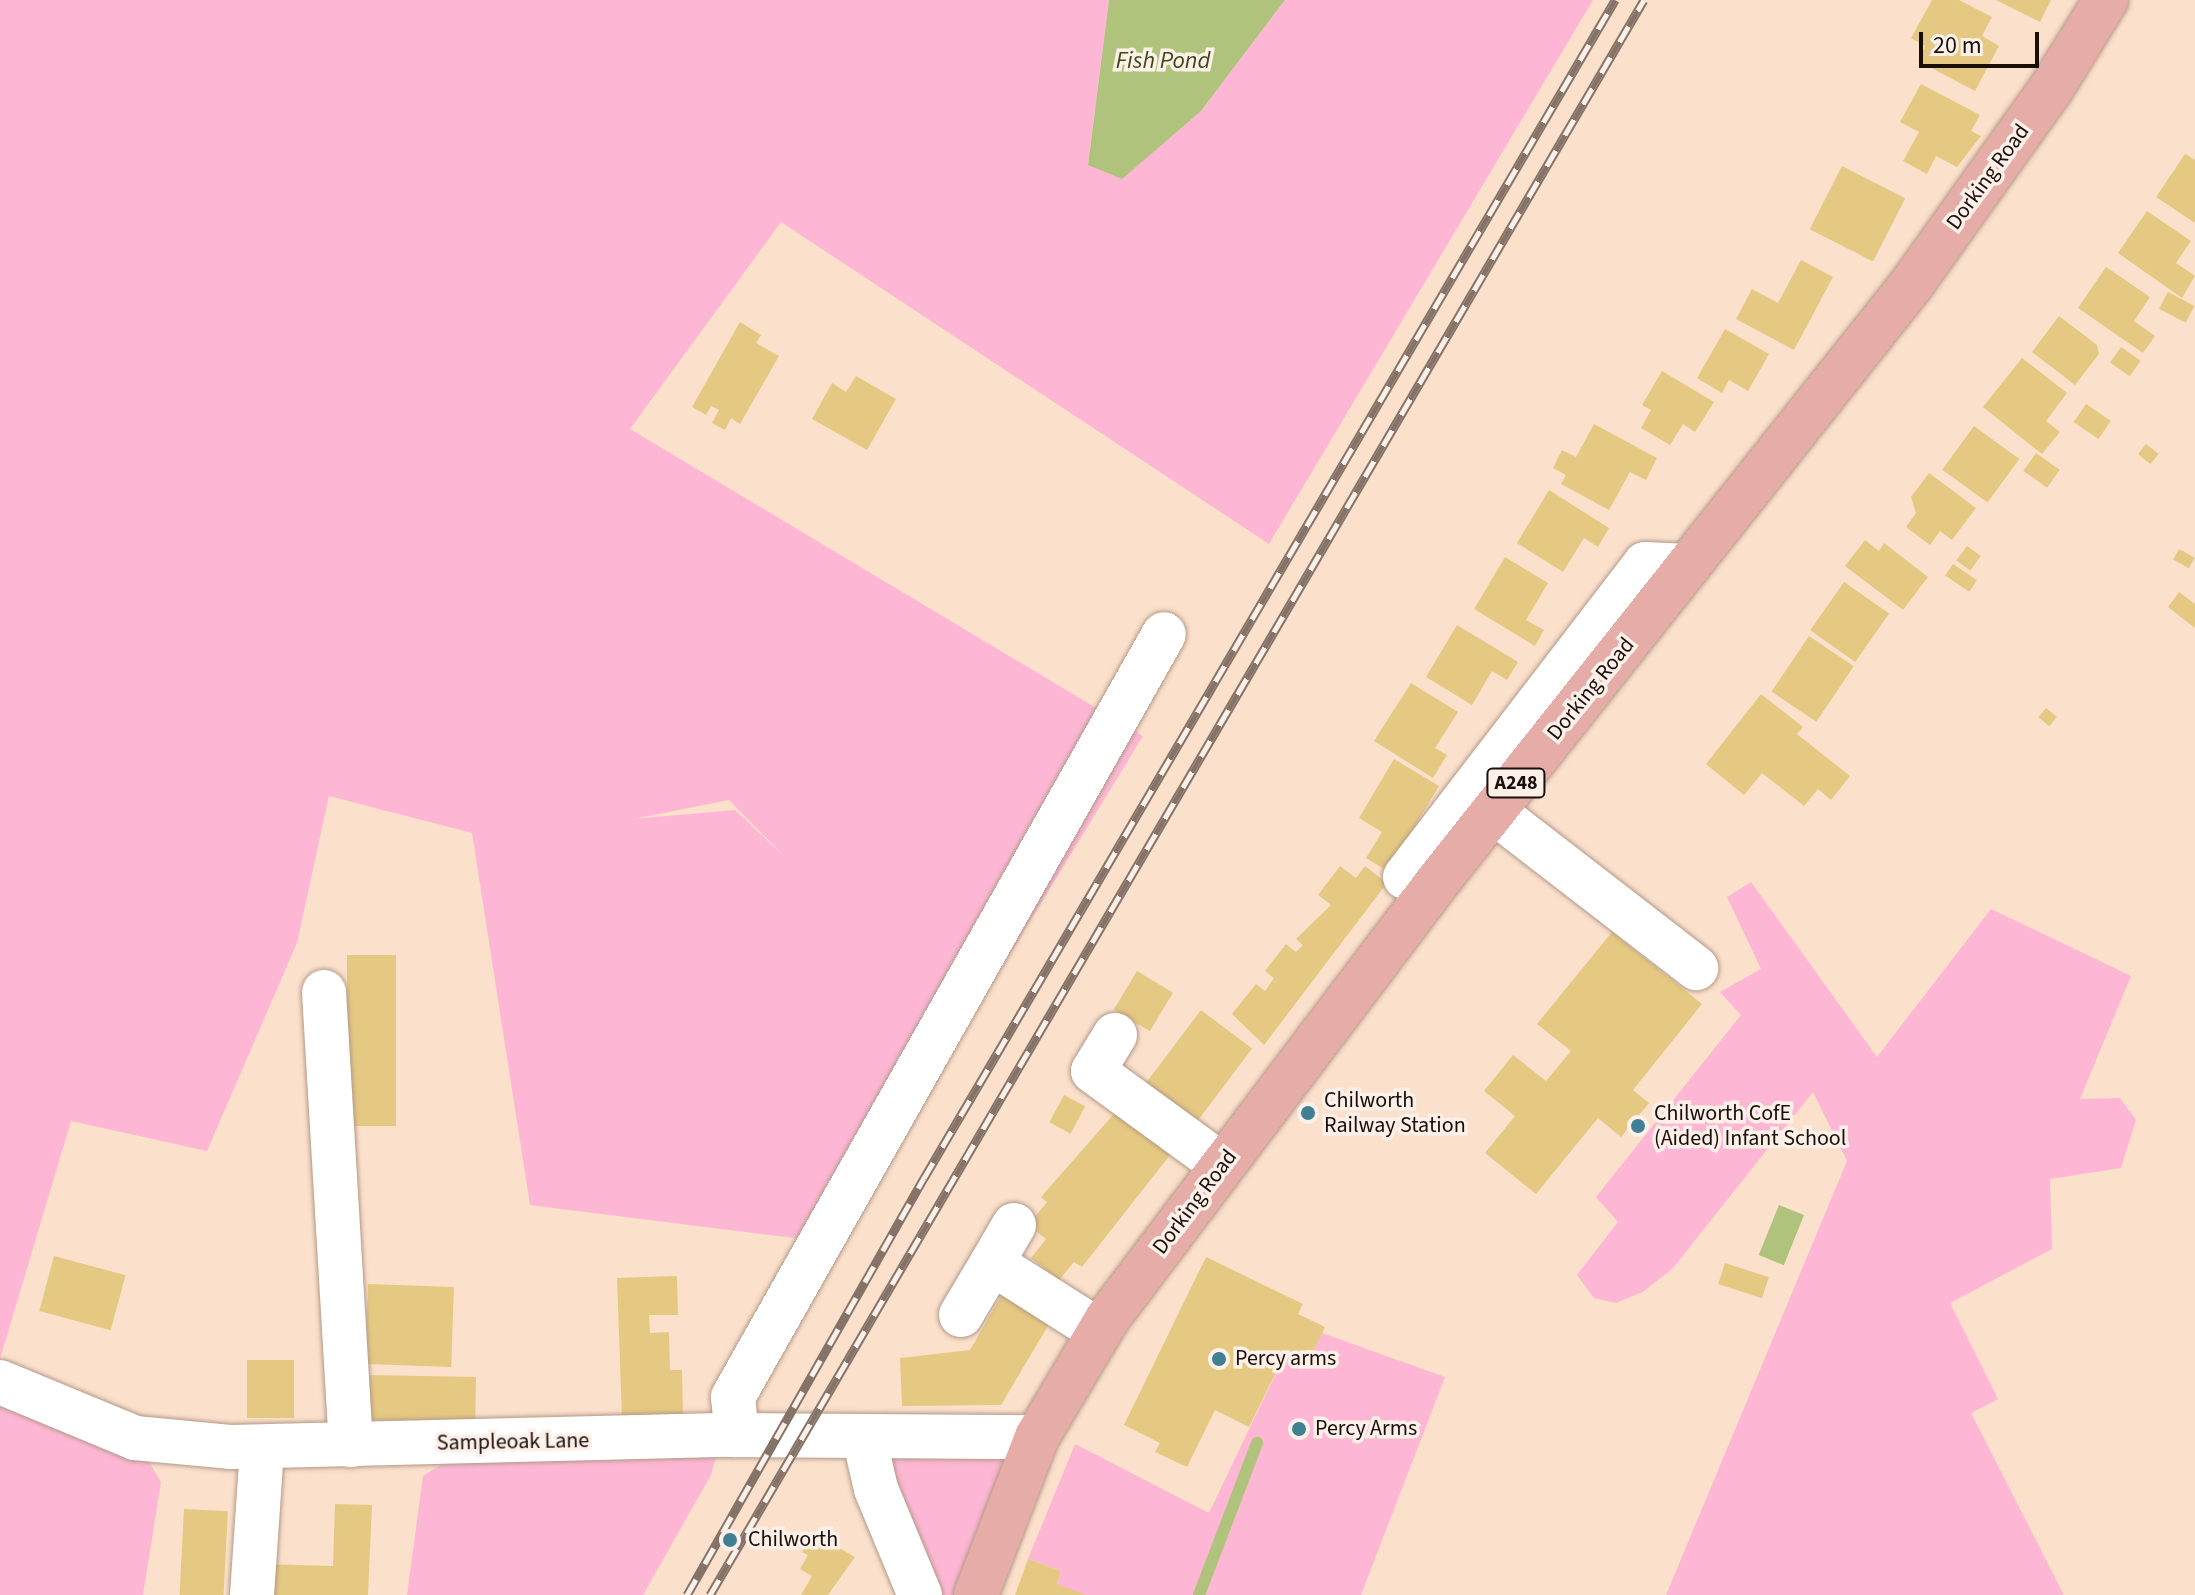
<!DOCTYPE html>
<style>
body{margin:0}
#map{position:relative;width:2195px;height:1595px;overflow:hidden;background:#fbe0cc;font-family:"Source Sans 3",sans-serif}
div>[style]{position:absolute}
.green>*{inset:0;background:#fdb7d4}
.water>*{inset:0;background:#b0c37d;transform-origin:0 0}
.stream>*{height:12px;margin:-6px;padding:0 6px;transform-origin:6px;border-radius:6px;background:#b0c37d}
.building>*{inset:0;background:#e5c982;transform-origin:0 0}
.roads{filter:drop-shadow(0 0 2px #b39987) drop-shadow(0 0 2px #b39987)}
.minor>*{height:44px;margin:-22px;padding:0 22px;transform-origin:22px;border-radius:22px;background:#fff}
.major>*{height:44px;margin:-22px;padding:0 22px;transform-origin:22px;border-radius:22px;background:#e5aca8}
.rail>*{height:9px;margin-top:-4.5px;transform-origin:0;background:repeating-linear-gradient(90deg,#fcf0e9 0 18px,#857367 0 36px);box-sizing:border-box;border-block:2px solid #857367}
.dots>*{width:22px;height:22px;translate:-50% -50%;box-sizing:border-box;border:4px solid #fcf0e9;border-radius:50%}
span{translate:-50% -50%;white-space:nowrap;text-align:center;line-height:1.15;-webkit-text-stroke:7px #fcf0e9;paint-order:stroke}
.shield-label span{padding:2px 6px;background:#fcf0e9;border:2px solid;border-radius:6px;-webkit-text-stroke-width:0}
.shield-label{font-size:20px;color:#190f09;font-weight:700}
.street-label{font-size:22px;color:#190f09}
.poi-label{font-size:22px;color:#190f09}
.left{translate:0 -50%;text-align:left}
.water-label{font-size:24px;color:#3d4915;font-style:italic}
.scale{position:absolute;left:1919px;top:32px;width:120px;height:36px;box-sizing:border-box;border:4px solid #190f09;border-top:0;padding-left:10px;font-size:24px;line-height:28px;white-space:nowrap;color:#190f09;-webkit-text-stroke:6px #fcf0e9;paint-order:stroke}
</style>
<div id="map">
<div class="green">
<i style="clip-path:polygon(evenodd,0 0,1109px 0,1088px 164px,1201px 111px,1285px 0,1593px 0,1269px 544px,781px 222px,630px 429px,1143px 736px,961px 1034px,803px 1239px,530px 1205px,472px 833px,329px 796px,297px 943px,207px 1151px,71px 1121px,0 1359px,0 0,729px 800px,785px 857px,735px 810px,633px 819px,729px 800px)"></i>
<i style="clip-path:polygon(1751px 882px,1877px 1057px,1991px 909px,2131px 976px,2080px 1099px,2120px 1098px,2136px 1120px,2121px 1168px,2050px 1179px,2052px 1249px,1950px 1303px,1998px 1399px,1971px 1413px,2064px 1595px,1666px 1595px,1847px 1161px,1813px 1092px,1673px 1268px,1643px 1292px,1616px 1303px,1594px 1298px,1577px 1275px,1618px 1222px,1596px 1197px,1741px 1015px,1720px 992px,1761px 969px,1727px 897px)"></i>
<i style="clip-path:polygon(1322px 1333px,1445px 1377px,1361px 1595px,1082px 1595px,1057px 1584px,1061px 1571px,1028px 1559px,1075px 1444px,1209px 1513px,1285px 1354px,1307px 1365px)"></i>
<i style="clip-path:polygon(0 1382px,135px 1438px,161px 1482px,143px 1595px,0 1595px)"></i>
<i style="clip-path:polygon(722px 1435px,711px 1475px,643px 1595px,407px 1595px,423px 1476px,477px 1442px)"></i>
<i style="clip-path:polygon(1037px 1437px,976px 1595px,920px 1595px,866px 1455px)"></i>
</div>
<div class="water">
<i style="clip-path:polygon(1109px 0,1285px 0,1201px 111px,1122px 179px,1088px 165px)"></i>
<i style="left:1779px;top:1205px;width:27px;height:54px;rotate:22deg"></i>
</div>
<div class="stream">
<i style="left:1199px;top:1595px;width:163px;rotate:-69.1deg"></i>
</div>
<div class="building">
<i style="clip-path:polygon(1932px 0,1959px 0,1992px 17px,1982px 36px,1999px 46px,1975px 91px,1918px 61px,1925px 46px,1911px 38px)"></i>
<i style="clip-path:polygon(1996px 0,2051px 0,2040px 22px)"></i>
<i style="clip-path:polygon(1921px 84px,1980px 115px,1971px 131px,1981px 136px,1957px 167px,1936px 156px,1927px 174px,1903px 161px,1919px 132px,1900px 122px)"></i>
<i style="clip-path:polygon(2185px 154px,2195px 160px,2195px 223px,2156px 197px)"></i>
<i style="left:1842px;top:166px;width:71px;height:71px;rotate:27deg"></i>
<i style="clip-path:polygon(2147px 211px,2191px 241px,2176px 263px,2195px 276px,2182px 298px,2118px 253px)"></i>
<i style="clip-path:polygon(1801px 260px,1833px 277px,1794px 350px,1736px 319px,1752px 289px,1778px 303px)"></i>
<i style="clip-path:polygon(2106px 267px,2150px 297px,2134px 321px,2155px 336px,2143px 353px,2078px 308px)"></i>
<i style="left:2168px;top:292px;width:30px;height:19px;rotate:28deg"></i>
<i style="clip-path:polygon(2059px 316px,2097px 345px,2099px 354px,2075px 385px,2032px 352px)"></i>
<i style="clip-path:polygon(740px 322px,761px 335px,756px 343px,779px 356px,740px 424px,731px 418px,725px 430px,712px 423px,719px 410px,711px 406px,706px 415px,692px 407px)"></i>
<i style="clip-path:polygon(1725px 329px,1769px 354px,1748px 391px,1729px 380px,1722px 393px,1697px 378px)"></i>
<i style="left:2121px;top:347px;width:24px;height:19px;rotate:35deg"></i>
<i style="clip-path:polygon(2022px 358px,2067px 393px,2046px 421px,2060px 432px,2042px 454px,1983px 407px)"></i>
<i style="clip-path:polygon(1662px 371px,1714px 402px,1695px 432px,1683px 424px,1670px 445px,1641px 428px,1651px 410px,1642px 405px)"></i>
<i style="clip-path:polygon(856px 376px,896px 399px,867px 450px,812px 419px,832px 383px,846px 392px)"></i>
<i style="left:2086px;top:404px;width:30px;height:22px;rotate:34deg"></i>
<i style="clip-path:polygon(1594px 424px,1657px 458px,1646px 480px,1630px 472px,1609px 510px,1561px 484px,1566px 475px,1553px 468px,1562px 450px,1576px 457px)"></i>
<i style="left:1974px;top:426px;width:56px;height:54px;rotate:36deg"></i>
<i style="left:2146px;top:444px;width:16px;height:13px;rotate:38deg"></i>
<i style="left:2036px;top:453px;width:29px;height:22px;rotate:35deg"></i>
<i style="clip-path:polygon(1929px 473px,1976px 508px,1952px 540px,1940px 531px,1930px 545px,1906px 527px,1916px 513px,1911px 497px)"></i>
<i style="clip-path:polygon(1549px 490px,1609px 528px,1598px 547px,1584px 538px,1563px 572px,1517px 543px)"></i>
<i style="clip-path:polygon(1865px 540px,1879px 551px,1884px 543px,1928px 577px,1903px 610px,1845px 566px)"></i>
<i style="left:1967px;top:546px;width:17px;height:18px;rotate:36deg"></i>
<i style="left:2179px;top:549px;width:18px;height:12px;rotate:29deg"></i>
<i style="clip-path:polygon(1505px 557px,1548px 583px,1526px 620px,1544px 630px,1535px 646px,1474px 609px)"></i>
<i style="left:1953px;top:564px;width:29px;height:14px;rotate:34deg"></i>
<i style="left:1844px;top:582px;width:55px;height:59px;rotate:35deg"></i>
<i style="clip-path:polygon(2179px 592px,2195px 604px,2195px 628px,2168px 607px)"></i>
<i style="clip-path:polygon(1457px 625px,1518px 662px,1507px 680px,1492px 671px,1472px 705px,1426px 677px)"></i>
<i style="left:1809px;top:636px;width:54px;height:67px;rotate:34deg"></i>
<i style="clip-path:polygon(1411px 683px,1458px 712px,1435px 748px,1447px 755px,1433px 778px,1374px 741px)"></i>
<i style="clip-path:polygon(1761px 694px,1803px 727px,1797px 734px,1850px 776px,1831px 800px,1818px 789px,1804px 806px,1762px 773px,1744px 795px,1706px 764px)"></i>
<i style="left:2046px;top:708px;width:14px;height:12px;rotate:39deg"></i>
<i style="clip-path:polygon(1394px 759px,1439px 786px,1403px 846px,1397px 877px,1366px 858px,1382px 832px,1359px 818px)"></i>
<i style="clip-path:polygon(1340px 866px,1356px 878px,1365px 866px,1387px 883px,1264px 1045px,1232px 1014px,1256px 984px,1265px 991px,1274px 978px,1265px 971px,1286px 944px,1296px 952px,1303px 945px,1296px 939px,1331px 905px,1318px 895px)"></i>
<i style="clip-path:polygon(1612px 932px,1702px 1004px,1633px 1090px,1649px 1103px,1621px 1137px,1598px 1118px,1536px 1194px,1485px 1153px,1515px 1116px,1484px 1091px,1513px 1055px,1546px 1081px,1571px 1051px,1537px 1024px)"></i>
<i style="left:396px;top:955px;width:171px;height:49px;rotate:90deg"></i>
<i style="left:1137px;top:971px;width:42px;height:45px;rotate:31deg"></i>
<i style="left:1201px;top:1010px;width:64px;height:102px;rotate:37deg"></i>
<i style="left:1064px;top:1095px;width:24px;height:31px;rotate:28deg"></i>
<i style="clip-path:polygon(1120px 1107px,1174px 1150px,1082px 1267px,1074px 1262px,1059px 1280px,1031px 1258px,1046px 1239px,1028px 1225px,1047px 1202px,1041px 1197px)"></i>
<i style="left:54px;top:1256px;width:74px;height:57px;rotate:15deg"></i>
<i style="clip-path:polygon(1206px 1257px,1303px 1304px,1298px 1314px,1325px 1327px,1307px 1365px,1285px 1354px,1249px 1427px,1215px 1410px,1187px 1467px,1155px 1452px,1160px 1443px,1124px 1425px)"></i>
<i style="left:1725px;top:1263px;width:46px;height:22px;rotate:18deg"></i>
<i style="clip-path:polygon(677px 1276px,678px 1315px,649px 1315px,650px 1333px,669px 1332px,670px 1370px,682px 1370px,683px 1416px,622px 1418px,617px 1278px)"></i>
<i style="left:368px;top:1284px;width:86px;height:80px;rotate:2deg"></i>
<i style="clip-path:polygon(1007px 1286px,1052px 1319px,1001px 1405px,902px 1406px,900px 1358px,970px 1350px)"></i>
<i style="left:247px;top:1360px;width:47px;height:58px"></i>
<i style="left:368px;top:1375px;width:108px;height:45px;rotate:1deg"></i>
<i style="clip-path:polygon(335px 1504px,372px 1505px,368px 1595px,260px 1595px,261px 1564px,333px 1566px)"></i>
<i style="left:184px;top:1509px;width:44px;height:86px;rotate:3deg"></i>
<i style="clip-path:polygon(813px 1533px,855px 1557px,828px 1595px,801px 1595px,812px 1576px,800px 1569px,808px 1555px,802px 1552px)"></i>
<i style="clip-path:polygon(1028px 1559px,1061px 1571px,1057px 1584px,1087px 1595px,1015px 1595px)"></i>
</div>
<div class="roads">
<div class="minor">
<i style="left:1493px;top:811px;width:257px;rotate:37.7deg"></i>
<i style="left:1405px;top:877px;width:394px;rotate:-52.5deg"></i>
<i style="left:1645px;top:564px;width:43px;rotate:2.7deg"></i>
<i style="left:324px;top:992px;width:454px;rotate:86.6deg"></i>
<i style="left:1115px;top:1035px;width:42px;rotate:121.4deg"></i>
<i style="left:1093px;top:1071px;width:160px;rotate:36.1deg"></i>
<i style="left:1014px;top:1225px;width:44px;rotate:120.1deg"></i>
<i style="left:992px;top:1263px;width:127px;rotate:32.4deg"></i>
<i style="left:961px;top:1315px;width:61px;rotate:-59.2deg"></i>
<i style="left:0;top:1382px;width:146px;rotate:22.5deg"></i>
<i style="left:135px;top:1438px;width:95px;rotate:5.4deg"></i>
<i style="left:230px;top:1447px;width:499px;rotate:-1.4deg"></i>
<i style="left:729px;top:1435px;width:308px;rotate:0.4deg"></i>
<i style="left:737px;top:1435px;width:38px;rotate:-96deg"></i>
<i style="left:733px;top:1397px;width:876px;rotate:-60.54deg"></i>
<i style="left:864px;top:1437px;width:53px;rotate:77deg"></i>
<i style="left:876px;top:1489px;width:115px;rotate:67.5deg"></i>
<i style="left:252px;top:1595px;width:148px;rotate:-86.1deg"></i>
</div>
<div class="major">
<i style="left:976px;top:1595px;width:169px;rotate:-68.9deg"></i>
<i style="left:1037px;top:1437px;width:137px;rotate:-59.3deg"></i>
<i style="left:1107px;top:1319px;width:549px;rotate:-52.92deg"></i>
<i style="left:1438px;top:881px;width:761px;rotate:-51.56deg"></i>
<i style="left:1911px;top:285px;width:241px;rotate:-54.5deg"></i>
<i style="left:2051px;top:89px;width:105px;rotate:-58.3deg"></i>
</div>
</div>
<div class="rail">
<i style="left:687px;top:1595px;width:480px;rotate:-60.4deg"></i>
<i style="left:924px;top:1178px;width:1366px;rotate:-59.6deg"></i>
<i style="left:710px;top:1595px;width:1848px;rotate:-59.65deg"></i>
</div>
<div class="dots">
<i style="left:1308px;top:1113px;background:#3f8192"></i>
<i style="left:1638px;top:1126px;background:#3f8192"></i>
<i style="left:1219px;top:1359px;background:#3f8192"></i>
<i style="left:1299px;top:1429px;background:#3f8192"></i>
<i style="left:730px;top:1540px;background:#3f8192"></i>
</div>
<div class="shield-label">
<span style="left:1516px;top:783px">A248</span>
</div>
<div class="street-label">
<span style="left:1988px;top:177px;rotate:-54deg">Dorking Road</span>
<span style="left:1591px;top:689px;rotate:-51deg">Dorking Road</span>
<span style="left:1195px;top:1202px;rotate:-53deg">Dorking Road</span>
<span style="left:513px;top:1442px;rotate:-1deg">Sampleoak Lane</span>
</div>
<div class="poi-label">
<span class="left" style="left:1324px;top:1113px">Chilworth<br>Railway Station</span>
<span class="left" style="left:1654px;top:1126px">Chilworth CofE<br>(Aided) Infant School</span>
<span class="left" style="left:1235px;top:1359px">Percy arms</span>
<span class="left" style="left:1315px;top:1429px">Percy Arms</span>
<span class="left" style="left:748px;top:1540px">Chilworth</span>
</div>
<div class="water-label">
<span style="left:1163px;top:61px">Fish Pond</span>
</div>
<div class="scale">20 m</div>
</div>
